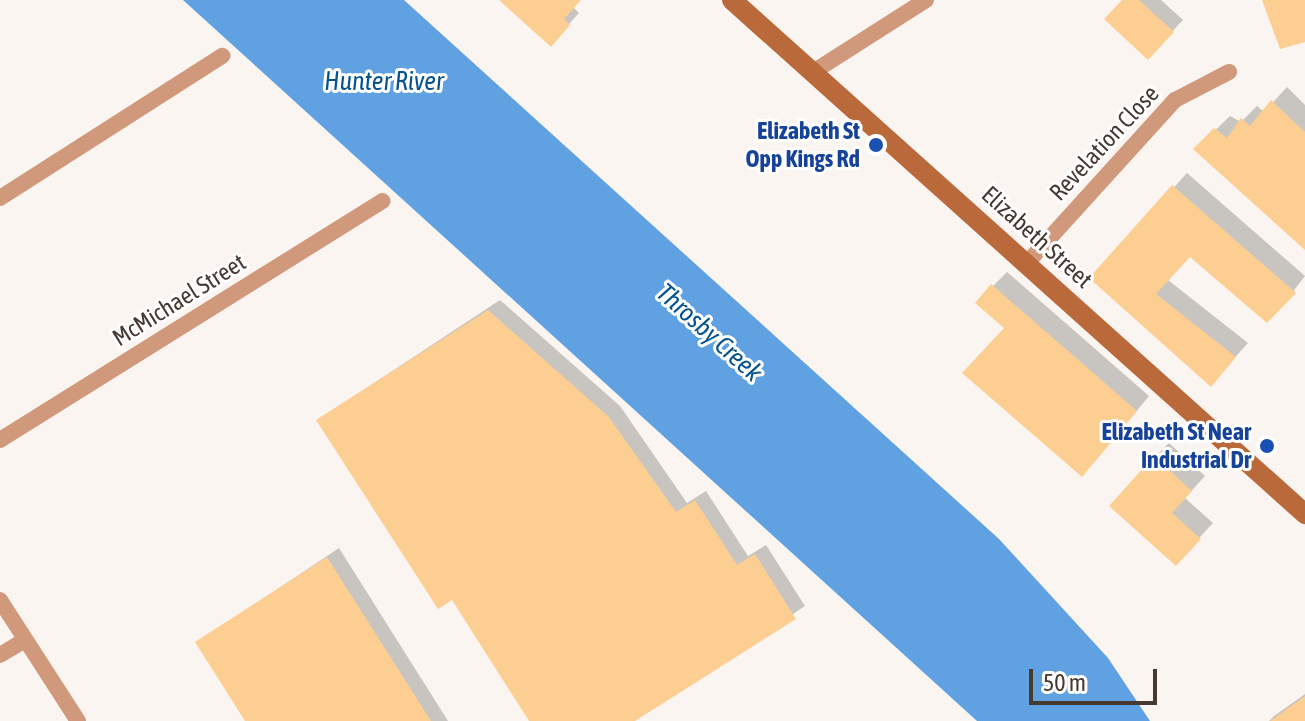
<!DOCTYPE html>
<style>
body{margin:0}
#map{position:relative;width:1305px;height:721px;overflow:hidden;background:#fbf5f1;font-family:"Asap Condensed",sans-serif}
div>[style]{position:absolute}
.water>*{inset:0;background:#60a1e1}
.shadow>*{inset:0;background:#0003}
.building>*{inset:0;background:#fcce91}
.street>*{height:16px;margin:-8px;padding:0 8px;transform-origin:8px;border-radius:8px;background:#d1997b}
.secondary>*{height:20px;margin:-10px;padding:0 10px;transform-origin:10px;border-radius:10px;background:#ba693b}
.dots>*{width:22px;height:22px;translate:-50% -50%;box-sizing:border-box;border:4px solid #fff;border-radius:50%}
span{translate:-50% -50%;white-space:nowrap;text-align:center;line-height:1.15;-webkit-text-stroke:6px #fff;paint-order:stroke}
.transit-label{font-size:24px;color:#164399;font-weight:700}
.right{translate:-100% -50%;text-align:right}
.street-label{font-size:24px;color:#463931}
.water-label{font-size:26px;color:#07538e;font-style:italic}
.scale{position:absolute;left:1029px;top:669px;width:128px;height:36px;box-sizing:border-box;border:4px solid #463931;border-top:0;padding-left:10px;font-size:24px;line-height:28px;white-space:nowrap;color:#463931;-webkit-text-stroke:6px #fff;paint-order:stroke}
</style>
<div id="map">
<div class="water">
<i style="clip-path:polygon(183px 0,404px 0,999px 539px,1108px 658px,1150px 721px,977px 721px)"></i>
</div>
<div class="shadow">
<i style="clip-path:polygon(502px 0,579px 0,573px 7px,579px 13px,561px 33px)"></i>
<i style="clip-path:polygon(1124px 0,1161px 0,1183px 20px,1148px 57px)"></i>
<i style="clip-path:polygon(1287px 87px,1305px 105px,1305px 247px,1196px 149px,1230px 116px,1241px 122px,1257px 106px,1264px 112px)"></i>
<i style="clip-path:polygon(1187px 173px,1305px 276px,1281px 307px,1191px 255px,1168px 280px,1248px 343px,1211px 384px,1092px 278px)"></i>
<i style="clip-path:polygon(1007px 272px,1149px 396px,1096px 460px,1007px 328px,993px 286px)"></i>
<i style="clip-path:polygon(500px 300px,620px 406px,687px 503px,706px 491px,748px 556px,766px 545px,805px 606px,631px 721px,531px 721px,452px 597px,318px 420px)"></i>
<i style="clip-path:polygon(1169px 443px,1205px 476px,1185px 498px,1213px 523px,1176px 563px,1155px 457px)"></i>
<i style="clip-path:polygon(339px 548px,448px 721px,248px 721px,198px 642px)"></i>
<i style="clip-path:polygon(1305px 694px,1305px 721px,1269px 721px,1274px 716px)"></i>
</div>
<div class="building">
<i style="clip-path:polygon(499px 0,581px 0,564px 19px,570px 25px,551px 47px)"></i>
<i style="clip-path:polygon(1122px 0,1139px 0,1174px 32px,1148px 60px,1104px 19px)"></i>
<i style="clip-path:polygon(1262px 0,1305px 0,1305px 42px,1280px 49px)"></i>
<i style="clip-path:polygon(1271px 100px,1305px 132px,1305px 250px,1193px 149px,1214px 128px,1227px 138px,1241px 118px,1250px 126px)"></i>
<i style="clip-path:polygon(1172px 185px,1296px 293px,1267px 323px,1190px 257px,1156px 294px,1236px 357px,1211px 387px,1089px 278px)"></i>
<i style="clip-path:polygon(991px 284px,1137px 411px,1082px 477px,962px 373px,1004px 328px,975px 303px)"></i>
<i style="clip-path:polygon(488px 310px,609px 417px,676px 512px,695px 500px,737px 565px,755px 554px,796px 619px,635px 721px,529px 721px,452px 600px,438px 609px,316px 420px)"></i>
<i style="clip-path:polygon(1154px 456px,1192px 491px,1172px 513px,1201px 539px,1176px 566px,1109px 506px)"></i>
<i style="clip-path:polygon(327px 557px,431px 721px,245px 721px,195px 642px)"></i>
<i style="clip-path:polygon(1305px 696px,1305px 721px,1270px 721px)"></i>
</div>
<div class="street">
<i style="left:813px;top:72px;width:134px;rotate:-32.5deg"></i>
<i style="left:0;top:198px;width:264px;rotate:-32.6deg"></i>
<i style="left:1027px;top:263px;width:220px;rotate:-47.8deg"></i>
<i style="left:1175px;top:100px;width:61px;rotate:-27.4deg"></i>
<i style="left:0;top:440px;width:451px;rotate:-32deg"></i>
<i style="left:0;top:600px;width:144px;rotate:57.2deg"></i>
<i style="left:0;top:655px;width:29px;rotate:-31deg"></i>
</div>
<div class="secondary">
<i style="left:732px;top:0;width:770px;rotate:41.89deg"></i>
</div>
<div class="dots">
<i style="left:876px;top:145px;background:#1a4fb4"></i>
<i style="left:1267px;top:446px;background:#1a4fb4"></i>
</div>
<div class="transit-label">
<span class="right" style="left:860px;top:145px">Elizabeth St<br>Opp Kings Rd</span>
<span class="right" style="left:1251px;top:446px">Elizabeth St Near<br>Industrial Dr</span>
</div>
<div class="street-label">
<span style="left:1104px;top:143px;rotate:-47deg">Revelation Close</span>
<span style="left:1037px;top:237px;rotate:42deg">Elizabeth Street</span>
<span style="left:179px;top:300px;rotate:-32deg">McMichael Street</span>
</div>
<div class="water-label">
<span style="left:384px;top:82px">Hunter River</span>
<span style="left:709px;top:333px;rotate:42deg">Throsby Creek</span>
</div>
<div class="scale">50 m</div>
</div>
